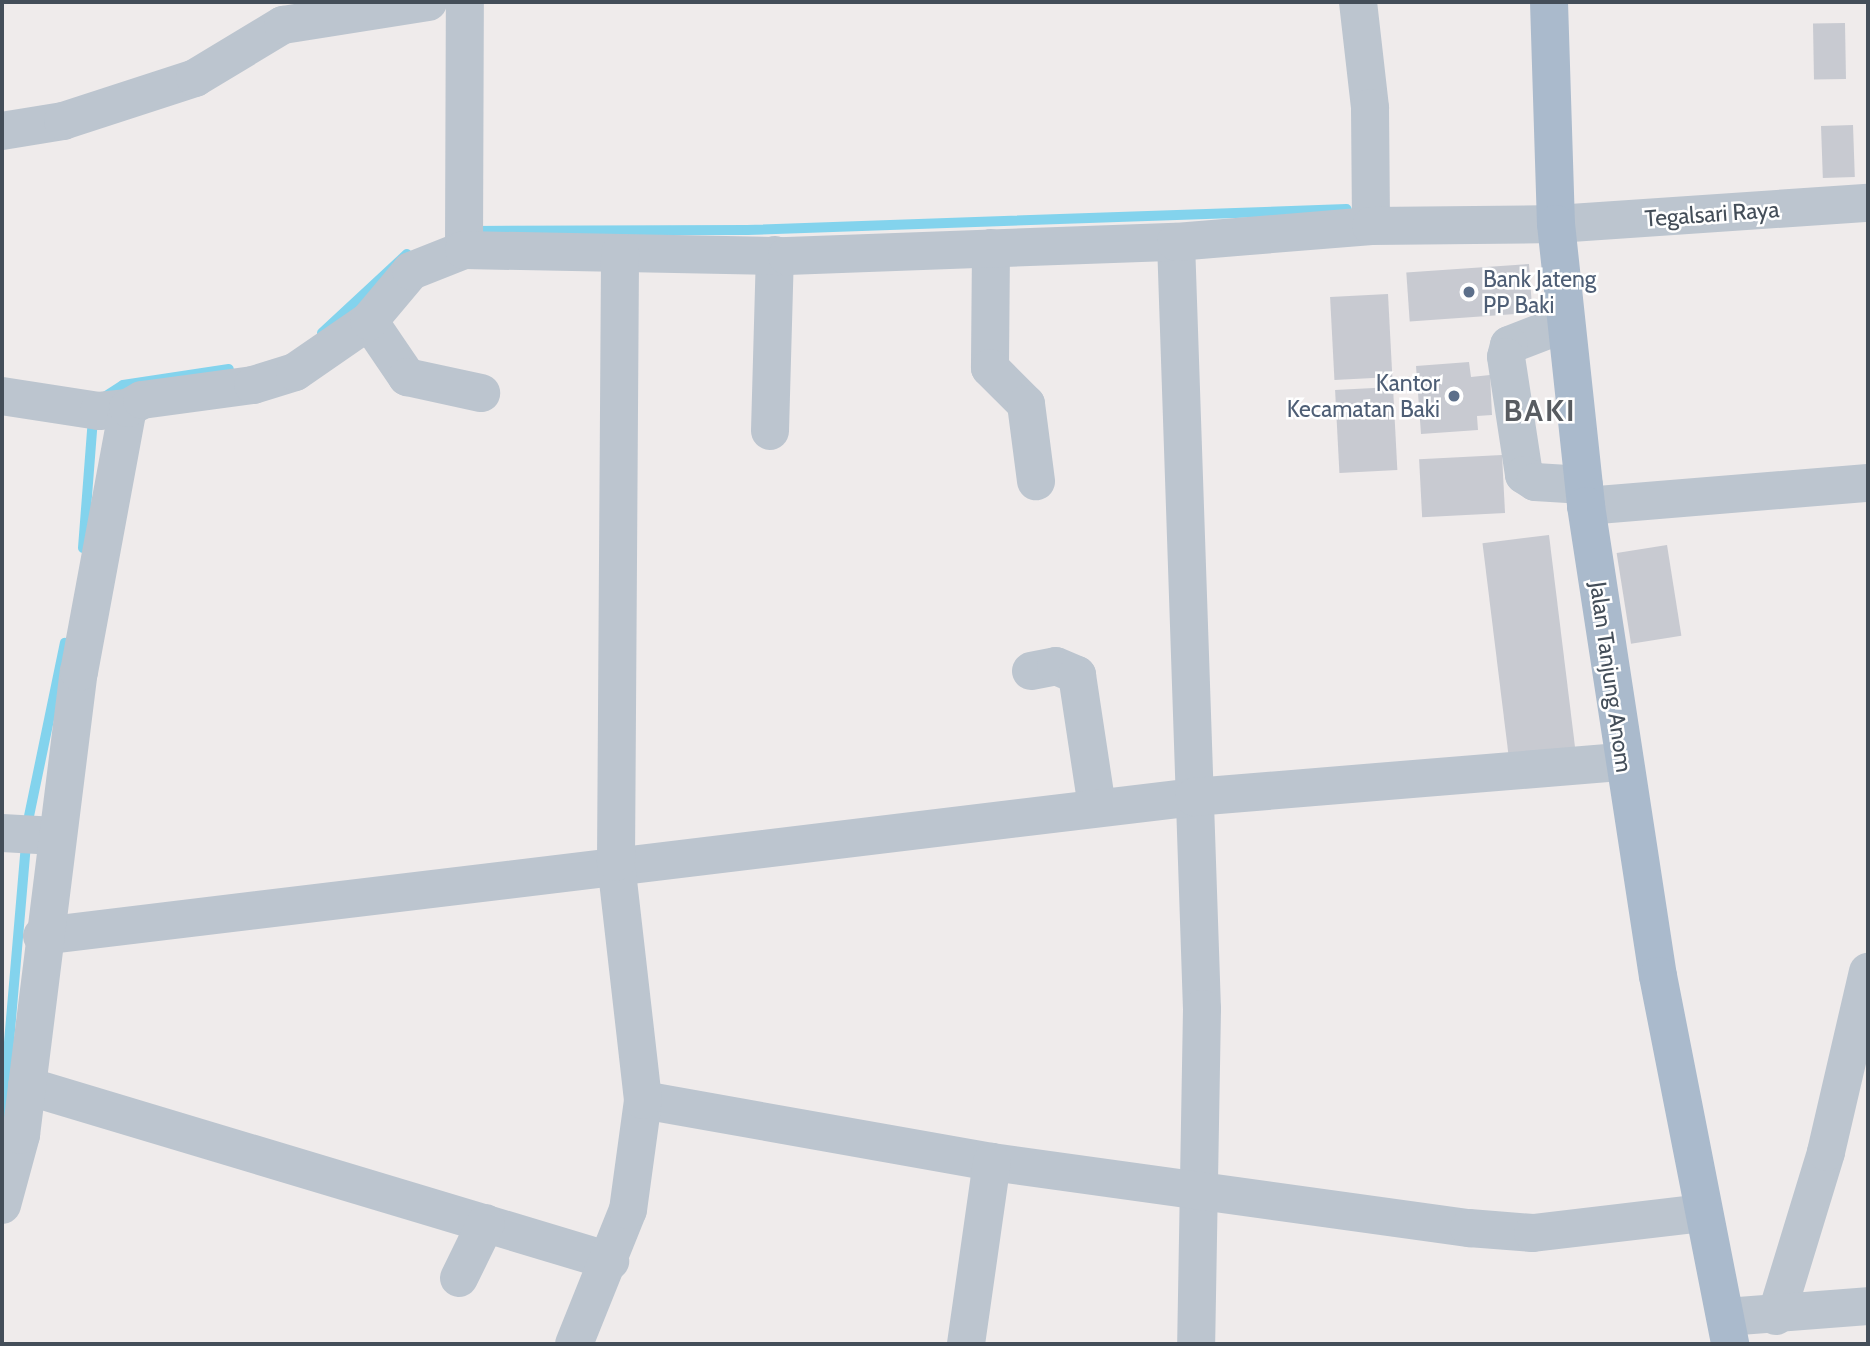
<!DOCTYPE html>
<style>
body{margin:0}
#map{position:relative;width:1870px;height:1346px;overflow:hidden;background:#efebeb;font-family:Cabin,sans-serif}
div>[style]{position:absolute}
.stream>*{height:10px;margin:-5px;padding:0 5px;transform-origin:5px;border-radius:5px;background:#83d3ed}
.building>*{inset:0;background:#c8cad1;transform-origin:0 0}
.minor>*{height:38px;margin:-19px;padding:0 19px;transform-origin:19px;border-radius:19px;background:#bcc5cf}
.major>*{height:38px;margin:-19px;padding:0 19px;transform-origin:19px;border-radius:19px;background:#aabacc}
.dots>*{width:19px;height:19px;translate:-50% -50%;box-sizing:border-box;border:4px solid #fff;border-radius:50%}
span{translate:-50% -50%;white-space:nowrap;text-align:center;line-height:1.15;-webkit-text-stroke:5px #fff;paint-order:stroke}
.street-label{font-size:23px;color:#444e59}
.service-label{font-size:23px;color:#4e5e75}
.left{translate:0 -50%;text-align:left}
.right{translate:-100% -50%;text-align:right}
.district-label{font-size:30px;color:#585c61;font-weight:700;letter-spacing:2px}
.frame{position:absolute;inset:0;border:4px solid #444e59;pointer-events:none}
</style>
<div id="map">
<div class="stream">
<i style="left:472px;top:231px;width:275px;rotate:-0.2deg"></i>
<i style="left:747px;top:230px;width:600px;rotate:-2deg"></i>
<i style="left:322px;top:333px;width:116px;rotate:-42.9deg"></i>
<i style="left:103px;top:398px;width:24px;rotate:-33deg"></i>
<i style="left:123px;top:385px;width:107px;rotate:-8.6deg"></i>
<i style="left:83px;top:548px;width:130px;rotate:-85.6deg"></i>
<i style="left:2px;top:1124px;width:304px;rotate:-85.1deg"></i>
<i style="left:28px;top:821px;width:182px;rotate:-78.3deg"></i>
</div>
<div class="building">
<i style="left:1845px;top:23px;width:56px;height:32px;rotate:89deg"></i>
<i style="left:1853px;top:125px;width:52px;height:32px;rotate:88deg"></i>
<i style="left:1529px;top:264px;width:49px;height:123px;rotate:86deg"></i>
<i style="left:1388px;top:294px;width:83px;height:58px;rotate:87deg"></i>
<i style="clip-path:polygon(1469px 362px,1471px 377px,1490px 375px,1492px 415px,1477px 416px,1478px 430px,1421px 434px,1416px 366px)"></i>
<i style="left:1393px;top:387px;width:83px;height:58px;rotate:87deg"></i>
<i style="left:1502px;top:455px;width:58px;height:83px;rotate:87deg"></i>
<i style="left:1549px;top:535px;width:214px;height:67px;rotate:83deg"></i>
<i style="left:1667px;top:545px;width:92px;height:51px;rotate:81deg"></i>
</div>
<div class="minor">
<i style="left:1358px;top:2px;width:107px;rotate:83.5deg"></i>
<i style="left:1370px;top:108px;width:118px;rotate:89.5deg"></i>
<i style="left:2px;top:131px;width:62px;rotate:-9.3deg"></i>
<i style="left:63px;top:121px;width:139px;rotate:-18deg"></i>
<i style="left:195px;top:78px;width:103px;rotate:-31.1deg"></i>
<i style="left:283px;top:25px;width:147px;rotate:-9deg"></i>
<i style="left:1176px;top:242px;width:767px;rotate:88.06deg"></i>
<i style="left:1202px;top:1009px;width:335px;rotate:91deg"></i>
<i style="left:991px;top:248px;width:120px;rotate:90.5deg"></i>
<i style="left:990px;top:368px;width:51px;rotate:45deg"></i>
<i style="left:1026px;top:404px;width:78px;rotate:82.6deg"></i>
<i style="left:464px;top:250px;width:248px;rotate:-89.8deg"></i>
<i style="left:369px;top:321px;width:68px;rotate:55.8deg"></i>
<i style="left:407px;top:377px;width:76px;rotate:12.2deg"></i>
<i style="left:1566px;top:323px;width:61px;rotate:158.9deg"></i>
<i style="left:1509px;top:345px;width:12px;rotate:104deg"></i>
<i style="left:1506px;top:357px;width:119px;rotate:81.3deg"></i>
<i style="left:1524px;top:475px;width:13px;rotate:32deg"></i>
<i style="left:1535px;top:482px;width:49px;rotate:3.5deg"></i>
<i style="left:2px;top:396px;width:98px;rotate:8.8deg"></i>
<i style="left:99px;top:411px;width:29px;rotate:-6deg"></i>
<i style="left:770px;top:431px;width:176px;rotate:-88.4deg"></i>
<i style="left:1586px;top:506px;width:283px;rotate:-4.7deg"></i>
<i style="left:1031px;top:671px;width:25px;rotate:-11deg"></i>
<i style="left:1056px;top:666px;width:23px;rotate:23deg"></i>
<i style="left:1077px;top:675px;width:134px;rotate:81.4deg"></i>
<i style="left:2px;top:833px;width:54px;rotate:3.2deg"></i>
<i style="left:42px;top:936px;width:1160px;rotate:-6.88deg"></i>
<i style="left:1194px;top:797px;width:430px;rotate:-4.7deg"></i>
<i style="left:27px;top:1086px;width:609px;rotate:16.71deg"></i>
<i style="left:643px;top:1100px;width:354px;rotate:10.1deg"></i>
<i style="left:992px;top:1162px;width:482px;rotate:7.9deg"></i>
<i style="left:1469px;top:1228px;width:64px;rotate:4.5deg"></i>
<i style="left:1533px;top:1233px;width:172px;rotate:-6.7deg"></i>
<i style="left:2px;top:1205px;width:73px;rotate:-74.8deg"></i>
<i style="left:21px;top:1135px;width:467px;rotate:-82.9deg"></i>
<i style="left:79px;top:672px;width:269px;rotate:-79.5deg"></i>
<i style="left:128px;top:408px;width:16px;rotate:-30deg"></i>
<i style="left:142px;top:400px;width:112px;rotate:-7.7deg"></i>
<i style="left:253px;top:385px;width:44px;rotate:-17.2deg"></i>
<i style="left:295px;top:372px;width:90px;rotate:-34.6deg"></i>
<i style="left:369px;top:321px;width:65px;rotate:-50deg"></i>
<i style="left:411px;top:271px;width:57px;rotate:-21.6deg"></i>
<i style="left:464px;top:250px;width:323px;rotate:1.1deg"></i>
<i style="left:787px;top:256px;width:389px;rotate:-2.1deg"></i>
<i style="left:1176px;top:242px;width:196px;rotate:-4.7deg"></i>
<i style="left:1371px;top:226px;width:185px;rotate:-0.6deg"></i>
<i style="left:1556px;top:224px;width:313px;rotate:-3.9deg"></i>
<i style="left:459px;top:1278px;width:61px;rotate:-63.9deg"></i>
<i style="left:1776px;top:1316px;width:171px;rotate:-73deg"></i>
<i style="left:1826px;top:1152px;width:185px;rotate:-76.9deg"></i>
<i style="left:1726px;top:1317px;width:142px;rotate:-4.4deg"></i>
<i style="left:574px;top:1344px;width:144px;rotate:-68.1deg"></i>
<i style="left:628px;top:1210px;width:111px;rotate:-82.2deg"></i>
<i style="left:643px;top:1100px;width:240px;rotate:-96.5deg"></i>
<i style="left:616px;top:862px;width:609px;rotate:-89.62deg"></i>
<i style="left:966px;top:1344px;width:184px;rotate:-81.9deg"></i>
</div>
<div class="major">
<i style="left:1549px;top:2px;width:222px;rotate:88.2deg"></i>
<i style="left:1556px;top:224px;width:284px;rotate:83.9deg"></i>
<i style="left:1586px;top:506px;width:475px;rotate:81.3deg"></i>
<i style="left:1658px;top:976px;width:375px;rotate:78.9deg"></i>
</div>
<div class="dots">
<i style="left:1469px;top:292px;background:#5c6f8a"></i>
<i style="left:1454px;top:396px;background:#5c6f8a"></i>
</div>
<div class="street-label">
<span style="left:1712px;top:214px;rotate:-4deg">Tegalsari Raya</span>
<span style="left:1611px;top:677px;rotate:82deg">Jalan Tanjung Anom</span>
</div>
<div class="service-label">
<span class="left" style="left:1483px;top:292px">Bank Jateng<br>PP Baki</span>
<span class="right" style="left:1440px;top:396px">Kantor<br>Kecamatan Baki</span>
</div>
<div class="district-label">
<span style="left:1540px;top:411px">BAKI</span>
</div>
<div class="frame"></div>
</div>
